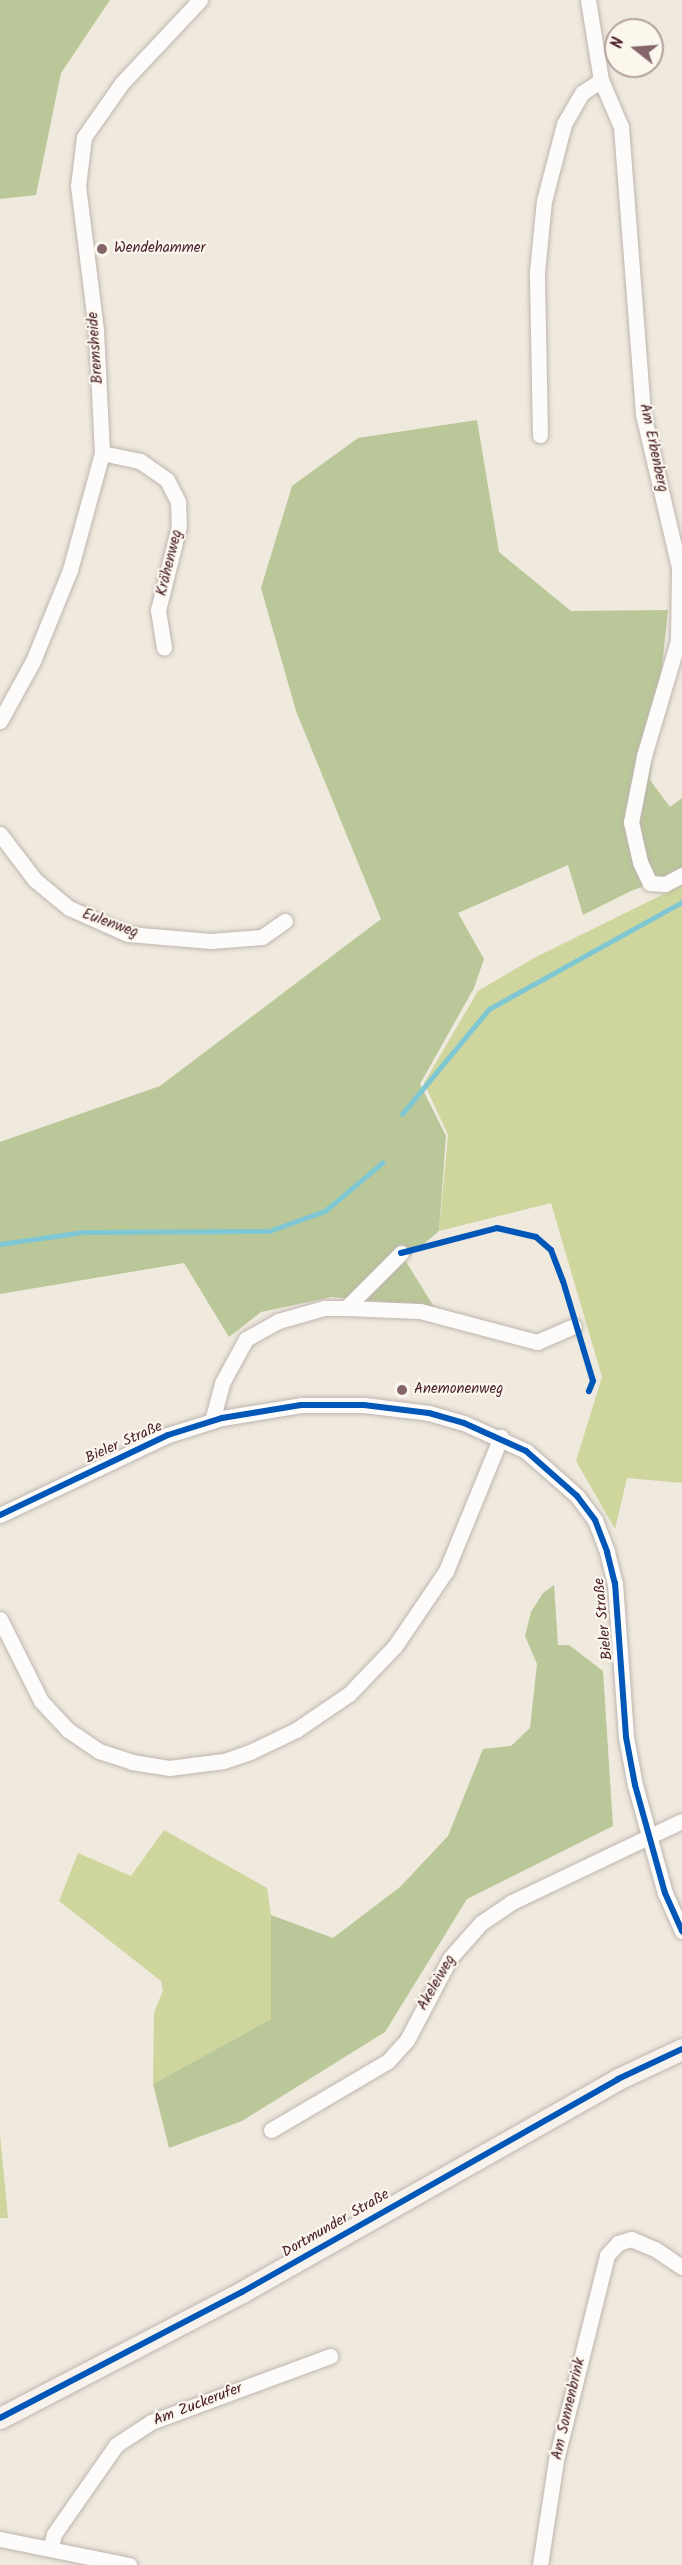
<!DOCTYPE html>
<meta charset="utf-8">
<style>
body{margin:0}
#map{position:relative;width:682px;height:2565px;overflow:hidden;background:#efe9de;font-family:Kalam,sans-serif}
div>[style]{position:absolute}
.green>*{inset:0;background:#ced69e}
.forest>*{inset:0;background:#bac798}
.stream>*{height:4.5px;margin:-2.25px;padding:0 2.25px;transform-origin:2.25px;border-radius:2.25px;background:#7fc7d2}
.roads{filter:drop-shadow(0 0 2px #beb6b0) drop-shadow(0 0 2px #beb6b0)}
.street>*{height:15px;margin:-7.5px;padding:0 7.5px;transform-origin:7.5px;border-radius:7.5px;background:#fdfcfa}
.secondary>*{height:21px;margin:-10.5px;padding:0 10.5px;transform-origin:10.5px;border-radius:10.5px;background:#f7f2ec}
.cycleway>*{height:6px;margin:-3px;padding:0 3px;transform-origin:3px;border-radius:3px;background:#0057b8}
.dots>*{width:16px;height:16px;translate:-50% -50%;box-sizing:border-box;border:3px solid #fbf7ec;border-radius:50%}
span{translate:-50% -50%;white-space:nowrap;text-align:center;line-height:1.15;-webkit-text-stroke:4.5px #fbf7ec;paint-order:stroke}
.poi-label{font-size:15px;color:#4a1f2b}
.left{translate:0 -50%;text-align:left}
.street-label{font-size:15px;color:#4a1f2b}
.north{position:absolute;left:604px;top:18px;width:60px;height:60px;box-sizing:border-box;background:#fbf7ec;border:2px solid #b4a19f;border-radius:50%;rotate:287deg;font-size:16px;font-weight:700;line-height:24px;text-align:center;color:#4a1f2b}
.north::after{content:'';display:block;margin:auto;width:21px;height:27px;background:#84666a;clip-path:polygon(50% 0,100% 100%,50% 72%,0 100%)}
</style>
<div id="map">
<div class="green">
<i style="clip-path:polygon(682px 885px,682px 1483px,627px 1478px,615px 1529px,576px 1461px,602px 1377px,551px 1203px,439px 1231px,448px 1135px,424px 1083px,478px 991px,534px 958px)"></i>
<i style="clip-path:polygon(164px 1830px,267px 1888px,271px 1915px,271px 2019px,153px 2084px,154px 2013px,163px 1990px,161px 1981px,59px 1901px,78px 1853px,131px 1876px)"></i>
<i style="clip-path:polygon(0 2135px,8px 2217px,8px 2218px,0 2218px)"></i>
</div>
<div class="forest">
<i style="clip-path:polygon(0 0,110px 0,61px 73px,36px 195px,0 199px)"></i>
<i style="clip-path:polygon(477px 420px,499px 552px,571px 611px,668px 610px,650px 780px,670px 807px,682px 798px,682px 872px,631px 891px,583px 915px,568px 865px,458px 913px,484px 959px,474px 988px,420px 1084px,446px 1136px,439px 1231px,405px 1260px,434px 1307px,332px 1297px,261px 1312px,229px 1337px,184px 1263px,0 1294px,0 1142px,160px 1086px,381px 919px,296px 711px,261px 588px,292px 486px,358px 438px)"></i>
<i style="clip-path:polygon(554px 1585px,558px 1645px,569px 1645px,603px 1671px,613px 1826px,467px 1899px,385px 2032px,242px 2121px,169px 2148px,153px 2084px,271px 2019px,271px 1915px,333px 1938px,400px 1887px,448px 1836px,483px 1749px,511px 1746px,530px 1728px,537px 1664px,525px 1636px,531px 1612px,543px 1593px)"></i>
</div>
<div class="stream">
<i style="left:402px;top:1114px;width:136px;rotate:-50.4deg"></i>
<i style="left:489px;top:1009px;width:221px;rotate:-29deg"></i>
<i style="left:0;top:1244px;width:84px;rotate:-8.2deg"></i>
<i style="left:83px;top:1232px;width:186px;rotate:-0.3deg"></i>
<i style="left:269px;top:1231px;width:59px;rotate:-19.7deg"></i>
<i style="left:325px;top:1211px;width:75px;rotate:-40.1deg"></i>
</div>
<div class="roads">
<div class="street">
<i style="left:588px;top:0;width:81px;rotate:80.8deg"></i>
<i style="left:601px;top:80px;width:51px;rotate:66.9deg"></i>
<i style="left:621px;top:127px;width:288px;rotate:85.6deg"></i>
<i style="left:643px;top:414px;width:158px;rotate:76.8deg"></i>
<i style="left:679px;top:568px;width:73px;rotate:90.8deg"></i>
<i style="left:678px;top:641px;width:120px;rotate:106.5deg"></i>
<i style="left:644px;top:756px;width:67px;rotate:101.1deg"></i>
<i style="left:631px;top:822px;width:41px;rotate:77.3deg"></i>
<i style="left:640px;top:862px;width:23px;rotate:65deg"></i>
<i style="left:650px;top:883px;width:15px;rotate:4deg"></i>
<i style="left:665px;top:884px;width:19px;rotate:-28deg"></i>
<i style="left:540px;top:435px;width:163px;rotate:-91.1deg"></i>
<i style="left:537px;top:272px;width:71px;rotate:-84.4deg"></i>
<i style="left:544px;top:201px;width:80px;rotate:-75.4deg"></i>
<i style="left:564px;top:124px;width:36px;rotate:-60deg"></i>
<i style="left:582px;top:93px;width:23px;rotate:-34deg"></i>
<i style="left:102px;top:453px;width:39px;rotate:12deg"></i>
<i style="left:140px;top:461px;width:33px;rotate:35deg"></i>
<i style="left:167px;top:480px;width:25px;rotate:63deg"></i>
<i style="left:178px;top:502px;width:24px;rotate:88deg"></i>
<i style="left:179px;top:526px;width:87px;rotate:104deg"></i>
<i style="left:158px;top:610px;width:38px;rotate:81deg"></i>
<i style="left:0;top:721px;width:68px;rotate:-61.2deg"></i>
<i style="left:33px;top:661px;width:98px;rotate:-67.9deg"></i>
<i style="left:70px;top:570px;width:121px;rotate:-74.7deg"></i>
<i style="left:102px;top:453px;width:123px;rotate:-92.8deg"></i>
<i style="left:96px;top:330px;width:145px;rotate:-97.1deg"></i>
<i style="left:78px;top:186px;width:49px;rotate:-83deg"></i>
<i style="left:84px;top:137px;width:66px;rotate:-54.9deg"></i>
<i style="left:122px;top:83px;width:114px;rotate:-46.8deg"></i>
<i style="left:0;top:834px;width:58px;rotate:52.7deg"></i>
<i style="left:35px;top:880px;width:44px;rotate:39.5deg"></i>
<i style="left:69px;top:908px;width:64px;rotate:23.8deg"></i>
<i style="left:128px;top:934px;width:83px;rotate:4.8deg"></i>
<i style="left:211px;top:941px;width:51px;rotate:-4.5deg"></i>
<i style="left:262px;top:937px;width:28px;rotate:-35deg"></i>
<i style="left:346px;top:1308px;width:74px;rotate:2.3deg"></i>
<i style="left:420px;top:1311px;width:121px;rotate:14.8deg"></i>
<i style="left:537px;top:1342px;width:40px;rotate:-23.4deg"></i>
<i style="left:212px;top:1421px;width:39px;rotate:-75deg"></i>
<i style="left:222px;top:1383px;width:50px;rotate:-61.4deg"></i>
<i style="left:246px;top:1339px;width:37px;rotate:-29deg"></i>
<i style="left:278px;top:1321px;width:48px;rotate:-15.8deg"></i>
<i style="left:324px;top:1308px;width:22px"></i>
<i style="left:346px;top:1308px;width:78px;rotate:-45deg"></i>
<i style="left:0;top:1515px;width:186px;rotate:-25.5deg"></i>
<i style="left:168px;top:1435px;width:57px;rotate:-17.5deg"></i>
<i style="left:222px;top:1418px;width:80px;rotate:-9.3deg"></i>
<i style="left:301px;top:1405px;width:63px"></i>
<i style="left:364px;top:1405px;width:65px;rotate:7deg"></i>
<i style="left:429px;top:1413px;width:36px;rotate:16deg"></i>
<i style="left:464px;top:1423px;width:68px;rotate:24.3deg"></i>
<i style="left:526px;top:1451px;width:68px;rotate:41.4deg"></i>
<i style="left:577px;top:1496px;width:30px;rotate:53deg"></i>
<i style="left:595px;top:1520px;width:34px;rotate:69deg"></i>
<i style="left:607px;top:1552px;width:32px;rotate:76deg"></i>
<i style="left:615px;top:1583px;width:154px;rotate:85.9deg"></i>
<i style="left:626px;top:1737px;width:49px;rotate:79.4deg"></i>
<i style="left:635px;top:1785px;width:112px;rotate:74.5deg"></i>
<i style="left:665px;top:1893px;width:42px;rotate:65.9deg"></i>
<i style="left:0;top:1619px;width:92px;rotate:63.4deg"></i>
<i style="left:41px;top:1701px;width:40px;rotate:47deg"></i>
<i style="left:68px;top:1730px;width:37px;rotate:34deg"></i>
<i style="left:99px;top:1751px;width:35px;rotate:18deg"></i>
<i style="left:132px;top:1762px;width:37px;rotate:9deg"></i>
<i style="left:169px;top:1768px;width:55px;rotate:-7.3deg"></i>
<i style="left:224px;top:1761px;width:28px;rotate:-19deg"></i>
<i style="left:250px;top:1752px;width:51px;rotate:-25.6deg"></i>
<i style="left:296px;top:1730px;width:64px;rotate:-34.2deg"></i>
<i style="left:349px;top:1694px;width:66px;rotate:-46.2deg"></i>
<i style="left:395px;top:1646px;width:91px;rotate:-55.8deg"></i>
<i style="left:446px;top:1571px;width:145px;rotate:-67.7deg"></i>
<i style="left:271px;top:2130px;width:136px;rotate:-30.5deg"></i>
<i style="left:388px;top:2061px;width:28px;rotate:-48deg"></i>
<i style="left:407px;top:2040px;width:93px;rotate:-62.3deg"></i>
<i style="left:450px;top:1958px;width:47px;rotate:-48.5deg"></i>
<i style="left:481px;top:1923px;width:37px;rotate:-34deg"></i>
<i style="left:512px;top:1902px;width:188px;rotate:-25.5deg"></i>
<i style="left:0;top:2539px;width:132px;rotate:11.4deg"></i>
<i style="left:51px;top:2546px;width:12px;rotate:-76deg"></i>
<i style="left:54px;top:2534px;width:108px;rotate:-55.1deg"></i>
<i style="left:116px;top:2445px;width:42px;rotate:-33.3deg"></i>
<i style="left:151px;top:2422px;width:191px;rotate:-20.2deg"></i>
<i style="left:540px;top:2565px;width:106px;rotate:-81.3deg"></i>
<i style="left:556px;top:2460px;width:211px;rotate:-76deg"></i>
<i style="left:607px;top:2255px;width:16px;rotate:-47deg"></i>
<i style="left:618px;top:2243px;width:14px;rotate:-17deg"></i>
<i style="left:631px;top:2239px;width:26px;rotate:23deg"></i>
<i style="left:655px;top:2249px;width:32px;rotate:34deg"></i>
</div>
<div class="secondary">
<i style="left:0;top:2418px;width:273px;rotate:-27.5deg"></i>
<i style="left:242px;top:2292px;width:432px;rotate:-29.5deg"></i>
<i style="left:618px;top:2079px;width:71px;rotate:-25.1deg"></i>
</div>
</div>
<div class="cycleway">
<i style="left:401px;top:1253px;width:99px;rotate:-14.6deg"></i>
<i style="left:497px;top:1228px;width:40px;rotate:13deg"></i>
<i style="left:536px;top:1237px;width:20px;rotate:41deg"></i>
<i style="left:551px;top:1250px;width:33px;rotate:69deg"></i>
<i style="left:563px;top:1281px;width:104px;rotate:73.3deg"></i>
<i style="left:593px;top:1381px;width:11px;rotate:112deg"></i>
<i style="left:0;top:1515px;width:186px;rotate:-25.5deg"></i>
<i style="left:168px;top:1435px;width:57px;rotate:-17.5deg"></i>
<i style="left:222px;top:1418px;width:80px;rotate:-9.3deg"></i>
<i style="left:301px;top:1405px;width:63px"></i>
<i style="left:364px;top:1405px;width:65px;rotate:7deg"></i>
<i style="left:429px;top:1413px;width:36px;rotate:16deg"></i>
<i style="left:464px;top:1423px;width:68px;rotate:24.3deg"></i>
<i style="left:526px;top:1451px;width:68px;rotate:41.4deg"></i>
<i style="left:577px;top:1496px;width:30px;rotate:53deg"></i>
<i style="left:595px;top:1520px;width:34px;rotate:69deg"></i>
<i style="left:607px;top:1552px;width:32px;rotate:76deg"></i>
<i style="left:615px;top:1583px;width:154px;rotate:85.9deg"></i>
<i style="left:626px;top:1737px;width:49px;rotate:79.4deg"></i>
<i style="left:635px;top:1785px;width:112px;rotate:74.5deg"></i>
<i style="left:665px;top:1893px;width:42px;rotate:65.9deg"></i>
<i style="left:0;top:2418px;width:273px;rotate:-27.5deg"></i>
<i style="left:242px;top:2292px;width:432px;rotate:-29.5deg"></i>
<i style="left:618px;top:2079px;width:71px;rotate:-25.1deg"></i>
</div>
<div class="dots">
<i style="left:102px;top:249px;background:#84666a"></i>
<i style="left:402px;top:1390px;background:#84666a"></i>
</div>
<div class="poi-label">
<span class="left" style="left:114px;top:249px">Wendehammer</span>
<span class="left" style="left:414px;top:1390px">Anemonenweg</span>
</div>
<div class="street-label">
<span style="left:96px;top:348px;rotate:-94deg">Bremsheide</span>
<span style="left:653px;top:448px;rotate:78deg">Am Erbenberg</span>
<span style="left:170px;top:563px;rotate:-76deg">Krähenweg</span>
<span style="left:110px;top:924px;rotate:20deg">Eulenweg</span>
<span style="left:124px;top:1443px;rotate:-24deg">Bieler Straße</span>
<span style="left:604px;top:1619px;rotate:-96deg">Bieler Straße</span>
<span style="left:437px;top:1983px;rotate:-60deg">Akeleiweg</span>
<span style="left:336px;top:2224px;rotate:-30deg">Dortmunder Straße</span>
<span style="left:198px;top:2405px;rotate:-21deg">Am Zuckerufer</span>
<span style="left:569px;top:2409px;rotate:-77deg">Am Sonnenbrink</span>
</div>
<div class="north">N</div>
</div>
